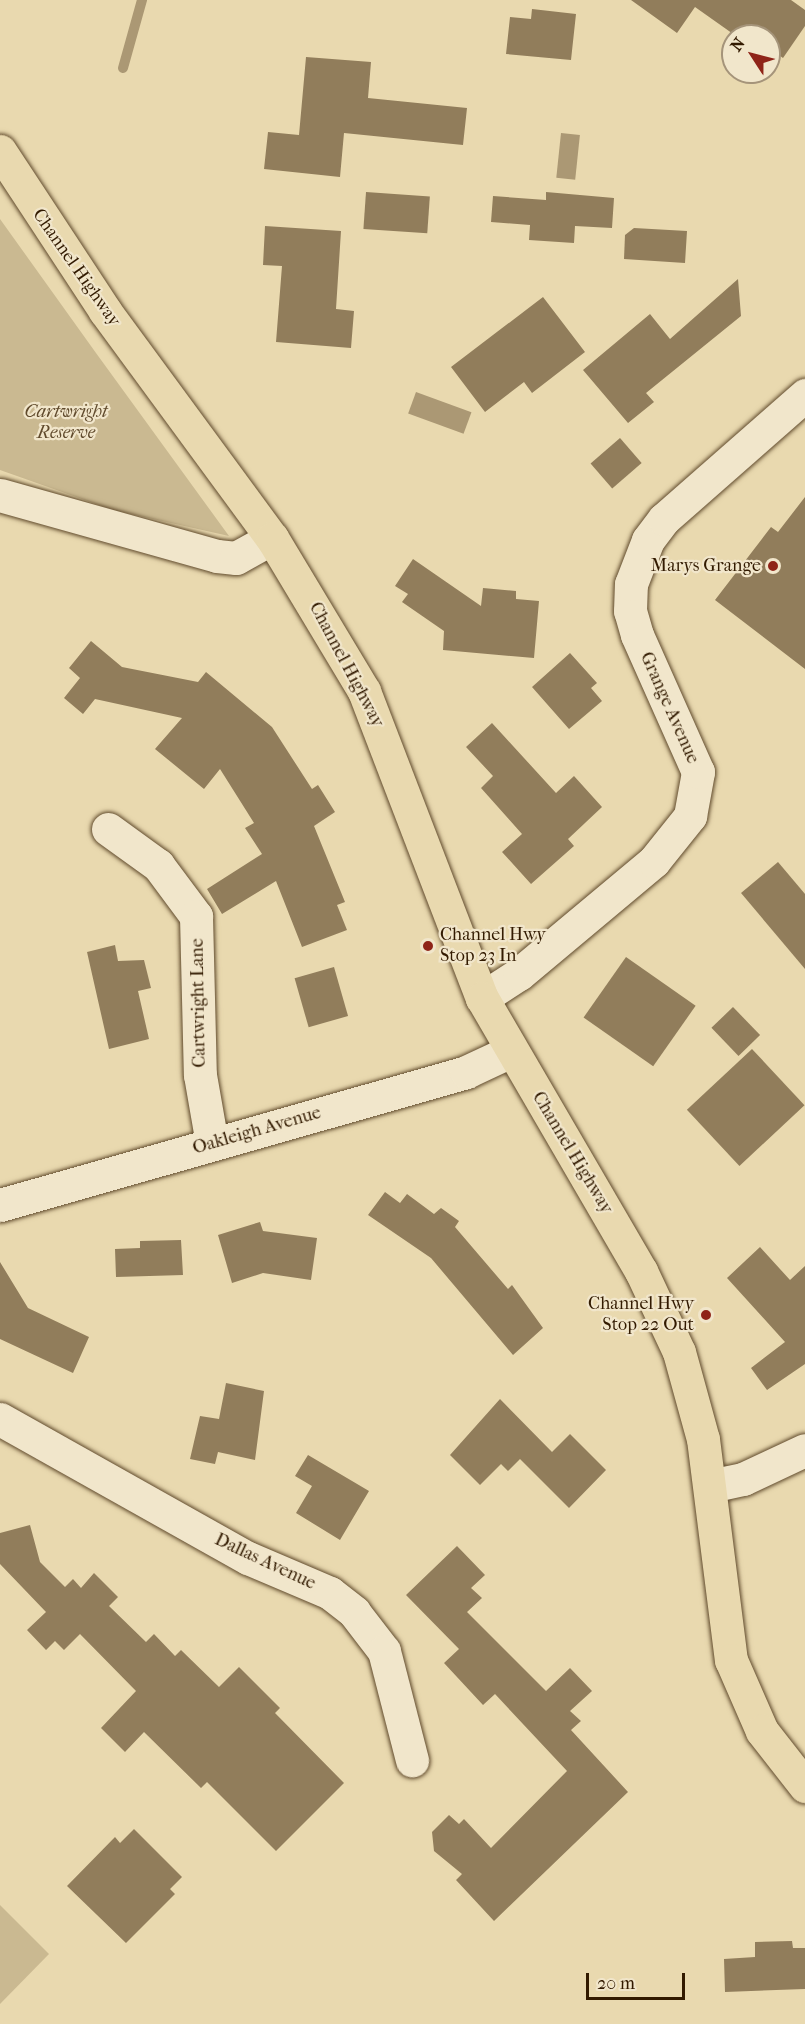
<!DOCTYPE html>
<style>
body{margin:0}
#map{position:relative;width:805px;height:2024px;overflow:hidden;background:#e9d9af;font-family:"IM FELL French Canon",serif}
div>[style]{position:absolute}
.green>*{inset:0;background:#cab991}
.water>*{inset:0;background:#ab9874;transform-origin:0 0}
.stream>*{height:10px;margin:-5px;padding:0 5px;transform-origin:5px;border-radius:5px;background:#ab9874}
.building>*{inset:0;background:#917d5b;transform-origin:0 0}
.roads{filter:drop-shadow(0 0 2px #604a2c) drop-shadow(0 0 2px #604a2c)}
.minor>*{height:33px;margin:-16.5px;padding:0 16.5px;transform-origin:16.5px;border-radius:16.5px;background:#f1e6cb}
.major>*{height:33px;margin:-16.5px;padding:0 16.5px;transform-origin:16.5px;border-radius:16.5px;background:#e9d9af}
.dots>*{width:16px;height:16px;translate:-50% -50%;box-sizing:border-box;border:3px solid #f1e6cb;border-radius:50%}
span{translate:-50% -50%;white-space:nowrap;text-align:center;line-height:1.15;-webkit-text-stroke:4.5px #f1e6cb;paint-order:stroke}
.street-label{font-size:18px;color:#321a00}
.park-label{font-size:18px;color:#604a2c;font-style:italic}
.poi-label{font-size:18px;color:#321a00}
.right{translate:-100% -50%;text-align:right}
.left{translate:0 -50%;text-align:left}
.north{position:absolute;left:721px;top:24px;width:60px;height:60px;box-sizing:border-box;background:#f1e6cb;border:2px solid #a5947a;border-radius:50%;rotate:306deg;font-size:16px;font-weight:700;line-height:24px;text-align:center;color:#321a00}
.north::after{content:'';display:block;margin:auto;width:21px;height:27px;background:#8f2418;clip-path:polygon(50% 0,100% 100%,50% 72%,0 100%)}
.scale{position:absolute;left:586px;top:1973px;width:99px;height:27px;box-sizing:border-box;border:3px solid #321a00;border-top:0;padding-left:8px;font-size:18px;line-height:21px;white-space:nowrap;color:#321a00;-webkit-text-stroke:4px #f1e6cb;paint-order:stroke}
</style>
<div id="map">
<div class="green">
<i style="clip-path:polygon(0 219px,96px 353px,229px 536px,113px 510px,0 470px)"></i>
<i style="clip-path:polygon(0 1905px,49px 1954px,0 2004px)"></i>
</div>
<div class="water">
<i style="left:561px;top:133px;width:19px;height:45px;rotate:6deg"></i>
<i style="left:416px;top:392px;width:59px;height:23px;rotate:20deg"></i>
</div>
<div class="stream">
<i style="left:123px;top:68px;width:71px;rotate:-74.4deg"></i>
</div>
<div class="building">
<i style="clip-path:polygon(631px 0,791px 0,805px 10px,805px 26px,783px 58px,769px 48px,769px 36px,736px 36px,695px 7px,677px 33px)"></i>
<i style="clip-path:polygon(532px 9px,576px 14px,571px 60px,506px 54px,510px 17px,531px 19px)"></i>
<i style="clip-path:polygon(306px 57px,371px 62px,368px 98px,467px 108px,463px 145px,344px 133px,340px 177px,264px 169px,268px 132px,299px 135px)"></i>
<i style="left:366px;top:192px;width:64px;height:37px;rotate:4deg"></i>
<i style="clip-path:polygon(546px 192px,614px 198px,612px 228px,575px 226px,574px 243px,529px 240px,530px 225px,491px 222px,493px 196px,546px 200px)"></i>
<i style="clip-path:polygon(265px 226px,341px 231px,336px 309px,354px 311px,351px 348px,276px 342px,282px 266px,263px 265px)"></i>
<i style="clip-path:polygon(634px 228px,687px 231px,685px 263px,624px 259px,625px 235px)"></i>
<i style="clip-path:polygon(738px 279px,741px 316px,646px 393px,654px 402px,628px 423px,583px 370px,650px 314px,670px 339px)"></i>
<i style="clip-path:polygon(543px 297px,585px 352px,532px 393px,524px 382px,485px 412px,451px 367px)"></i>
<i style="left:620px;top:438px;width:33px;height:39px;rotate:49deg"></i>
<i style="clip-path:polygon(805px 497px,805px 669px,715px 600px,771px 527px,778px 532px)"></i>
<i style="clip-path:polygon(413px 559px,481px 606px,483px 588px,516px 591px,516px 599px,539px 601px,534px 658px,443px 650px,444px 631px,402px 602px,408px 594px,395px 586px)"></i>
<i style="clip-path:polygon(91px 641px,122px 667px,198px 682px,206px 672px,272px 727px,312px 789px,318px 785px,335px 812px,314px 826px,345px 902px,337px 905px,347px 930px,302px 947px,276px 881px,222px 914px,207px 889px,262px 854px,245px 828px,254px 823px,220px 769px,204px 789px,155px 749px,182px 718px,95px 699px,83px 714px,64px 698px,80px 678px,69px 668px)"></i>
<i style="clip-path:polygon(570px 653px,597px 683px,591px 688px,602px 701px,569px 729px,532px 687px)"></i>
<i style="clip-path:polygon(492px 723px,556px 793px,574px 776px,602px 807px,568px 839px,574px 846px,531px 884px,502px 852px,522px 834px,481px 788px,493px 776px,466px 747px)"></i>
<i style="clip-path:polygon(778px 862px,805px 894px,805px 969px,741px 893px)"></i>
<i style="clip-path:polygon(115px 945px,118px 961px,144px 960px,151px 988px,138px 991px,149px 1039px,109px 1049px,87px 952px)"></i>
<i style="left:626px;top:957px;width:85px;height:74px;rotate:35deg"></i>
<i style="left:334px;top:967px;width:51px;height:41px;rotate:74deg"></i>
<i style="left:733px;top:1007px;width:39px;height:30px;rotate:46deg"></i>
<i style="left:752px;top:1049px;width:77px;height:89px;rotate:47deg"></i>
<i style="clip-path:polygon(385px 1192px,400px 1203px,407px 1194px,434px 1214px,441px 1208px,459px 1221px,455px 1227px,508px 1289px,512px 1285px,543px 1328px,513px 1355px,431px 1258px,368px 1215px)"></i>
<i style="clip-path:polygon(260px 1222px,263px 1231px,317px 1238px,311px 1280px,263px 1273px,232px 1283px,218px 1235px)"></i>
<i style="clip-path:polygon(181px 1240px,183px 1275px,116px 1277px,115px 1249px,140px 1248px,140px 1241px)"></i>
<i style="clip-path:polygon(760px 1247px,790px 1280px,805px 1266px,805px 1364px,767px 1390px,751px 1368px,785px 1342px,727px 1278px)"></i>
<i style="clip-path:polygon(0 1262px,28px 1308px,89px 1337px,73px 1373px,0 1339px)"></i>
<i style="clip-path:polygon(226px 1383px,264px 1391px,255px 1460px,218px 1452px,215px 1464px,190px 1459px,200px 1416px,219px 1419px)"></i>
<i style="clip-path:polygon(500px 1399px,552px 1452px,570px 1434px,606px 1470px,569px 1508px,520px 1459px,508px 1471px,501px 1464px,480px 1485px,450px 1455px)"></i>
<i style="clip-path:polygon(308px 1455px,369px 1491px,340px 1540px,296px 1513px,312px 1486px,295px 1476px)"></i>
<i style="clip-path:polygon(30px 1525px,40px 1562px,65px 1587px,73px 1579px,81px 1588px,94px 1573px,118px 1597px,109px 1606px,146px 1642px,154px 1634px,175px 1656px,181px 1650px,219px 1687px,239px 1667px,280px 1708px,275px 1713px,344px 1783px,276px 1851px,207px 1782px,201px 1788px,144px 1732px,125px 1752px,101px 1728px,136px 1691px,80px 1634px,64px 1650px,55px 1641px,46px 1650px,27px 1630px,46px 1612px,0 1564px,0 1533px)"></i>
<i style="clip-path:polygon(457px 1546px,485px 1575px,471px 1588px,482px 1598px,467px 1612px,546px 1691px,570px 1668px,592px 1691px,570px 1711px,581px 1721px,571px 1730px,628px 1792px,494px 1921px,456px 1880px,462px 1874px,434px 1851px,432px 1832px,449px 1815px,459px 1824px,464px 1819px,491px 1848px,567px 1771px,495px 1694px,483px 1705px,444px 1663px,459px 1649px,406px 1595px)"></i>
<i style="clip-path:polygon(134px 1829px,182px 1877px,170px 1889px,175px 1894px,126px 1943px,67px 1886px,115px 1837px,120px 1843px)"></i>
<i style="clip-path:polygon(792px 1941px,793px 1948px,805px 1948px,805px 1989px,725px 1992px,724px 1959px,755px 1957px,755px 1942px)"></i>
</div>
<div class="roads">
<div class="minor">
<i style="left:0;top:495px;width:225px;rotate:15.7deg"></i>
<i style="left:217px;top:556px;width:19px;rotate:6deg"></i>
<i style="left:236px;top:558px;width:41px;rotate:-29.1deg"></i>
<i style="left:108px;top:829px;width:62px;rotate:35.8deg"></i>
<i style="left:158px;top:865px;width:64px;rotate:53.3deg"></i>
<i style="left:196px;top:916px;width:159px;rotate:88.6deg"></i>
<i style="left:200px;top:1075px;width:70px;rotate:80.1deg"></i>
<i style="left:482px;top:998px;width:44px;rotate:-33deg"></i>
<i style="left:519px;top:974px;width:176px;rotate:-39.9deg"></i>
<i style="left:654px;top:861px;width:58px;rotate:-51.3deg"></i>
<i style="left:690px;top:816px;width:45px;rotate:-79.7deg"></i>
<i style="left:698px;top:772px;width:150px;rotate:-114deg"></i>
<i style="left:637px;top:635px;width:25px;rotate:-106deg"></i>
<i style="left:630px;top:611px;width:27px;rotate:-88deg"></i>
<i style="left:631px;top:584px;width:47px;rotate:-68.9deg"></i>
<i style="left:648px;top:540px;width:26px;rotate:-53deg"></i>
<i style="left:664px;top:519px;width:188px;rotate:-41.3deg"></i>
<i style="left:0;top:1205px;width:485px;rotate:-15.9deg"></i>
<i style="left:466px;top:1072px;width:50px;rotate:-25deg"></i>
<i style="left:0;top:1419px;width:284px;rotate:29.3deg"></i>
<i style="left:248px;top:1558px;width:89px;rotate:23.1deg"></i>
<i style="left:330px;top:1593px;width:31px;rotate:38deg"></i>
<i style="left:354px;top:1612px;width:49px;rotate:52.4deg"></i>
<i style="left:384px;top:1651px;width:113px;rotate:75.6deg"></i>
<i style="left:710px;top:1486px;width:34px;rotate:-12deg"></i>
<i style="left:743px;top:1479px;width:68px;rotate:-25.1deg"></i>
</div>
<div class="major">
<i style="left:0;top:151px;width:191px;rotate:56.7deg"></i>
<i style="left:105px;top:311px;width:282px;rotate:53.7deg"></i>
<i style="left:272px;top:538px;width:179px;rotate:59deg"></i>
<i style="left:364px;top:691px;width:329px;rotate:69deg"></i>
<i style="left:482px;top:998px;width:316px;rotate:59.8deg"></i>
<i style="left:641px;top:1271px;width:89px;rotate:64.9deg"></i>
<i style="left:679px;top:1352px;width:90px;rotate:74.6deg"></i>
<i style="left:703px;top:1439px;width:223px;rotate:82.8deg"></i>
<i style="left:731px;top:1660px;width:77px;rotate:66.4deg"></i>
<i style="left:762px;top:1731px;width:70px;rotate:52deg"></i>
</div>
</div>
<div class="dots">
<i style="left:773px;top:566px;background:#8f2418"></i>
<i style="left:428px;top:946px;background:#8f2418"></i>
<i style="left:706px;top:1315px;background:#8f2418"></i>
</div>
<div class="street-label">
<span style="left:76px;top:268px;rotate:55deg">Channel Highway</span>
<span style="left:346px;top:665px;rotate:62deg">Channel Highway</span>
<span style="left:669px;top:708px;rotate:66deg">Grange Avenue</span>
<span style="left:199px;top:1003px;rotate:-91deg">Cartwright Lane</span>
<span style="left:257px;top:1131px;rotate:-16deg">Oakleigh Avenue</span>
<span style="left:572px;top:1153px;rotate:59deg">Channel Highway</span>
<span style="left:265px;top:1562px;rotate:25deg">Dallas Avenue</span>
</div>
<div class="park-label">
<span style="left:66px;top:423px">Cartwright<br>Reserve</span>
</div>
<div class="poi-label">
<span class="right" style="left:761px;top:566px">Marys Grange</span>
<span class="left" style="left:440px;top:946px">Channel Hwy<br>Stop 23 In</span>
<span class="right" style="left:694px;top:1315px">Channel Hwy<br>Stop 22 Out</span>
</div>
<div class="north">N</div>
<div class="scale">20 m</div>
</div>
